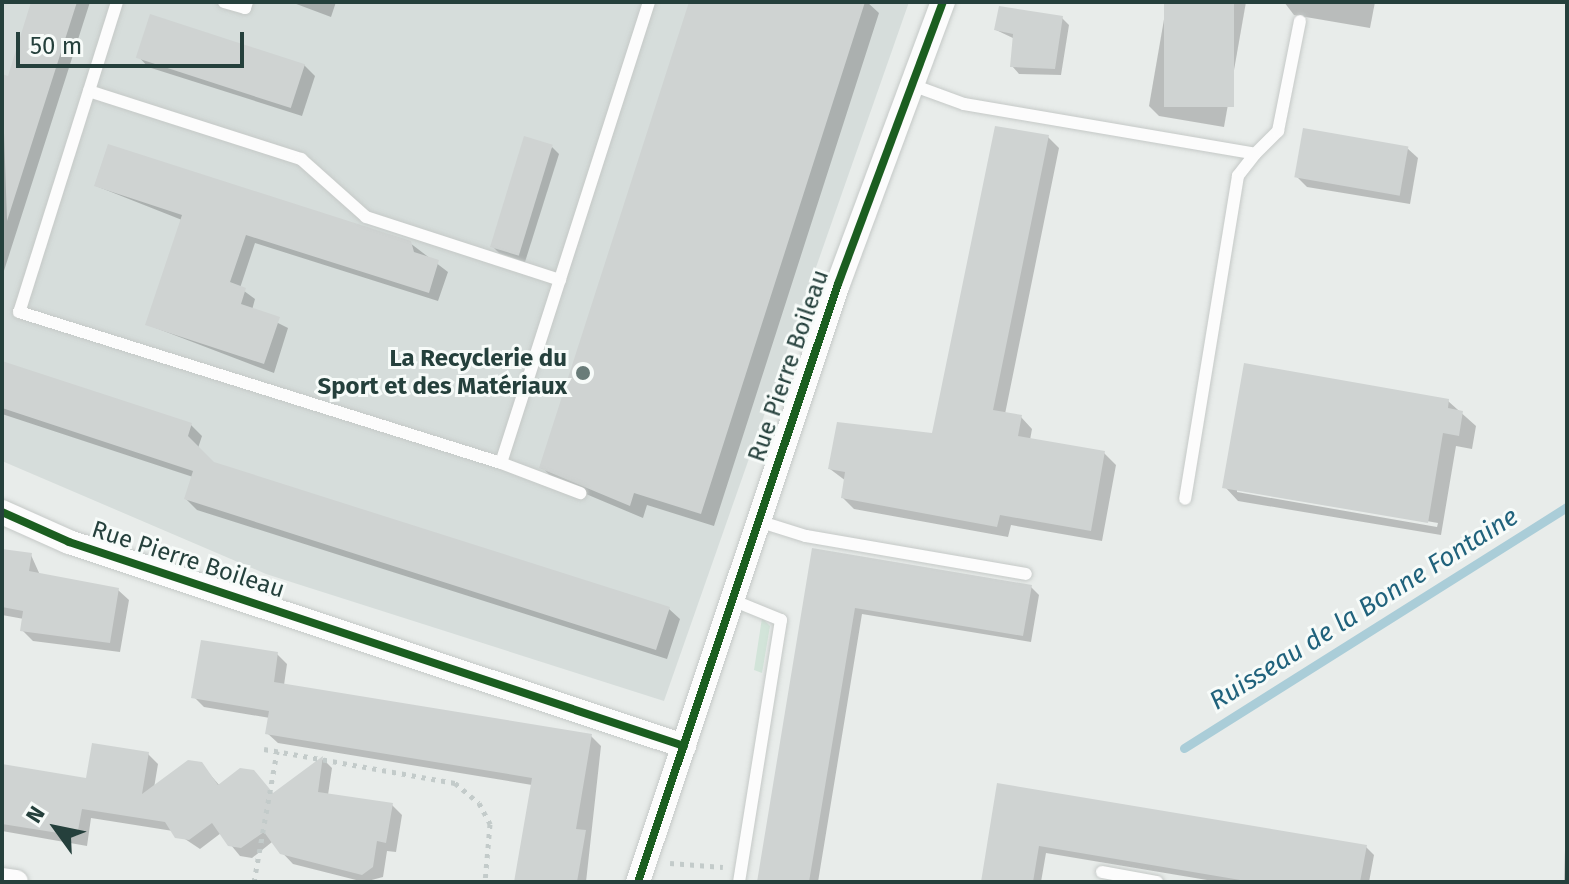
<!DOCTYPE html>
<meta charset="utf-8">
<style>
body{margin:0}
#map{position:relative;width:1569px;height:884px;overflow:hidden;background:#e8ecea;font-family:"Fira Sans",sans-serif}
div>[style]{position:absolute}
.built>*{inset:0;background:#d6dddb}
.green>*{inset:0;background:#d2e4d9}
.shadow>*{inset:0;background:#0003}
.stream>*{height:9px;margin:-4.5px;padding:0 4.5px;transform-origin:4.5px;border-radius:4.5px;background:#aacdd8}
.building>*{inset:0;background:#cfd3d2;transform-origin:0 0}
.path>*{height:5px;margin-top:-2.5px;transform-origin:0;background:repeating-linear-gradient(90deg,#c3cbca 0 4px,transparent 0 10px)}
.roads{filter:drop-shadow(0 0 2px #c5c9c7) drop-shadow(0 0 2px #c5c9c7)}
.lane>*{height:12px;margin:-6px;padding:0 6px;transform-origin:6px;border-radius:6px;background:#fcfcfc}
.street>*{height:24px;margin:-12px;padding:0 12px;transform-origin:12px;border-radius:12px;background:#fcfcfc}
.cycleway>*{height:8px;margin:-4px;padding:0 4px;transform-origin:4px;border-radius:4px;background:#1b5e20}
.dots>*{width:22px;height:22px;translate:-50% -50%;box-sizing:border-box;border:4px solid #f7fbf9;border-radius:50%}
span{translate:-50% -50%;white-space:nowrap;text-align:center;line-height:1.15;-webkit-text-stroke:6px #f7fbf9;paint-order:stroke}
.poi-label{font-size:24px;color:#25403c;font-weight:700}
.right{translate:-100% -50%;text-align:right}
.street-label{font-size:24px;color:#25403c}
.water-label{font-size:26px;color:#20627c;font-style:italic}
.frame{position:absolute;inset:0;border:4px solid #25403c;pointer-events:none}
.north{position:absolute;left:16px;top:788px;width:80px;height:80px;-webkit-text-stroke:6px #f7fbf9;paint-order:stroke;rotate:303deg;font-size:22px;font-weight:700;line-height:32px;text-align:center;color:#25403c}
.north::after{content:'';display:block;margin:auto;width:28px;height:36px;background:#25403c;clip-path:polygon(50% 0,100% 100%,50% 72%,0 100%)}
.scale{position:absolute;left:16px;top:32px;width:228px;height:36px;box-sizing:border-box;border:4px solid #25403c;border-top:0;padding-left:10px;font-size:24px;line-height:28px;white-space:nowrap;color:#25403c;-webkit-text-stroke:6px #f7fbf9;paint-order:stroke}
</style>
<div id="map">
<div class="built">
<i style="clip-path:polygon(2px 2px,909px 2px,664px 701px,266px 574px,2px 461px)"></i>
</div>
<div class="green">
<i style="clip-path:polygon(762px 618px,770px 626px,762px 673px,754px 670px)"></i>
</div>
<div class="shadow">
<i style="clip-path:polygon(33px 2px,90px 2px,2px 277px,2px 77px,9px 79px)"></i>
<i style="clip-path:polygon(291px 2px,336px 2px,331px 17px)"></i>
<i style="clip-path:polygon(691px 2px,867px 2px,879px 13px,714px 526px,647px 505px,643px 518px,555px 481px,542px 467px)"></i>
<i style="clip-path:polygon(1167px 2px,1246px 2px,1224px 127px,1159px 116px,1149px 106px)"></i>
<i style="clip-path:polygon(1284px 2px,1375px 2px,1370px 28px,1294px 15px)"></i>
<i style="clip-path:polygon(1062px 18px,1069px 25px,1061px 75px,1019px 74px,1012px 66px,1015px 39px,996px 30px)"></i>
<i style="clip-path:polygon(138px 56px,304px 65px,315px 76px,302px 116px,148px 67px)"></i>
<i style="clip-path:polygon(1048px 137px,1059px 148px,1005px 414px,1021px 417px,1032px 429px,1030px 440px,1104px 453px,1116px 465px,1102px 541px,1011px 525px,1008px 537px,854px 509px,843px 498px,846px 481px,830px 469px,934px 435px)"></i>
<i style="clip-path:polygon(552px 147px,559px 154px,525px 262px,499px 253px,492px 246px)"></i>
<i style="clip-path:polygon(1407px 148px,1418px 158px,1410px 204px,1307px 187px,1296px 176px)"></i>
<i style="clip-path:polygon(96px 186px,410px 243px,448px 272px,438px 301px,255px 243px,240px 288px,255px 299px,252px 310px,288px 328px,274px 373px,148px 325px,182px 220px)"></i>
<i style="clip-path:polygon(2px 363px,191px 425px,202px 436px,198px 448px,214px 464px,669px 609px,680px 619px,667px 659px,197px 510px,186px 499px,193px 477px,2px 414px)"></i>
<i style="clip-path:polygon(evenodd,1448px 401px,1476px 426px,1472px 449px,1456px 446px,1441px 535px,1238px 501px,1225px 487px,1448px 401px,1237px 488px,1438px 523px,1437px 527px,1237px 492px,1237px 488px)"></i>
<i style="clip-path:polygon(2px 550px,31px 555px,40px 575px,118px 590px,129px 600px,120px 652px,33px 641px,22px 630px,24px 619px,2px 615px)"></i>
<i style="clip-path:polygon(814px 551px,1031px 587px,1039px 595px,1031px 642px,862px 614px,818px 882px,759px 882px)"></i>
<i style="clip-path:polygon(277px 654px,287px 664px,284px 685px,591px 736px,601px 746px,586px 882px,516px 882px,532px 785px,278px 743px,267px 733px,270px 718px,204px 707px,194px 697px)"></i>
<i style="clip-path:polygon(148px 754px,158px 764px,154px 788px,201px 764px,220px 786px,278px 802px,323px 759px,332px 768px,328px 795px,392px 805px,402px 815px,396px 852px,387px 851px,383px 877px,364px 882px,293px 864px,272px 842px,252px 858px,240px 856px,221px 833px,200px 849px,173px 831px,91px 818px,87px 846px,2px 831px,2px 766px,88px 780px)"></i>
<i style="clip-path:polygon(999px 785px,1366px 847px,1374px 855px,1369px 882px,1219px 882px,1046px 853px,1041px 882px,983px 882px)"></i>
<i style="clip-path:polygon(1566px 816px,1567px 882px,1564px 882px)"></i>
</div>
<div class="stream">
<i style="left:1184px;top:748px;width:453px;rotate:-32.2deg"></i>
</div>
<div class="building">
<i style="clip-path:polygon(31px 2px,77px 2px,7px 221px,2px 74px,8px 76px)"></i>
<i style="clip-path:polygon(689px 2px,865px 2px,701px 514px,634px 493px,630px 506px,539px 468px)"></i>
<i style="left:1164px;top:2px;width:70px;height:105px"></i>
<i style="clip-path:polygon(999px 6px,1063px 16px,1055px 69px,1010px 67px,1013px 34px,994px 30px)"></i>
<i style="left:150px;top:14px;width:163px;height:46px;rotate:18deg"></i>
<i style="clip-path:polygon(995px 126px,1049px 135px,993px 410px,1022px 415px,1018px 436px,1105px 451px,1091px 531px,1000px 515px,997px 527px,841px 498px,845px 472px,828px 469px,837px 422px,932px 433px)"></i>
<i style="left:1303px;top:128px;width:107px;height:50px;rotate:10deg"></i>
<i style="left:524px;top:136px;width:30px;height:116px;rotate:17deg"></i>
<i style="clip-path:polygon(108px 144px,411px 241px,414px 252px,439px 260px,429px 293px,246px 235px,230px 282px,246px 288px,241px 304px,280px 317px,264px 364px,145px 325px,182px 215px,94px 186px)"></i>
<i style="clip-path:polygon(2px 361px,192px 423px,188px 436px,214px 462px,670px 607px,656px 650px,184px 499px,193px 471px,2px 408px)"></i>
<i style="clip-path:polygon(1244px 363px,1449px 399px,1448px 408px,1463px 411px,1459px 436px,1443px 433px,1428px 523px,1222px 488px)"></i>
<i style="clip-path:polygon(812px 548px,1032px 585px,1023px 636px,855px 608px,809px 882px,757px 882px)"></i>
<i style="clip-path:polygon(2px 549px,32px 553px,29px 571px,119px 588px,110px 643px,20px 631px,23px 611px,2px 607px)"></i>
<i style="clip-path:polygon(201px 640px,278px 652px,274px 682px,592px 734px,576px 829px,586px 830px,577px 882px,514px 882px,532px 778px,265px 734px,269px 711px,191px 698px)"></i>
<i style="clip-path:polygon(92px 743px,149px 752px,142px 794px,188px 760px,202px 762px,218px 785px,240px 768px,254px 770px,273px 793px,323px 756px,318px 792px,393px 803px,386px 843px,377px 841px,373px 867px,362px 875px,280px 854px,264px 832px,241px 848px,228px 846px,212px 823px,189px 840px,175px 838px,165px 822px,82px 809px,77px 836px,2px 824px,2px 764px,86px 778px)"></i>
<i style="clip-path:polygon(997px 783px,1367px 845px,1360px 882px,1252px 882px,1039px 846px,1033px 882px,981px 882px)"></i>
</div>
<div class="path">
<i style="left:264px;top:749px;width:194px;rotate:10.1deg"></i>
<i style="left:455px;top:783px;width:31px;rotate:40deg"></i>
<i style="left:479px;top:803px;width:24px;rotate:62deg"></i>
<i style="left:490px;top:824px;width:58px;rotate:94.9deg"></i>
<i style="left:670px;top:863px;width:53px;rotate:4.3deg"></i>
<i style="left:254px;top:882px;width:133px;rotate:-80deg"></i>
</div>
<div class="roads">
<div class="lane">
<i style="left:117px;top:2px;width:325px;rotate:107.5deg"></i>
<i style="left:19px;top:312px;width:505px;rotate:17.39deg"></i>
<i style="left:501px;top:463px;width:484px;rotate:-72.2deg"></i>
<i style="left:224px;top:2px;width:22px;rotate:16deg"></i>
<i style="left:245px;top:8px;width:6px;rotate:-72deg"></i>
<i style="left:912px;top:85px;width:55px;rotate:20.1deg"></i>
<i style="left:964px;top:104px;width:295px;rotate:9.7deg"></i>
<i style="left:1255px;top:154px;width:28px;rotate:128deg"></i>
<i style="left:1238px;top:176px;width:327px;rotate:99.3deg"></i>
<i style="left:89px;top:91px;width:223px;rotate:17.8deg"></i>
<i style="left:301px;top:159px;width:87px;rotate:41.7deg"></i>
<i style="left:366px;top:217px;width:204px;rotate:18deg"></i>
<i style="left:1255px;top:154px;width:33px;rotate:-45deg"></i>
<i style="left:1278px;top:131px;width:112px;rotate:-78.7deg"></i>
<i style="left:501px;top:463px;width:85px;rotate:20.8deg"></i>
<i style="left:758px;top:521px;width:50px;rotate:17.4deg"></i>
<i style="left:806px;top:536px;width:223px;rotate:9.8deg"></i>
<i style="left:732px;top:600px;width:53px;rotate:22.2deg"></i>
<i style="left:781px;top:620px;width:265px;rotate:99.1deg"></i>
<i style="left:1102px;top:872px;width:56px;rotate:10.3deg"></i>
</div>
<div class="street">
<i style="left:2px;top:512px;width:73px;rotate:24.1deg"></i>
<i style="left:69px;top:542px;width:648px;rotate:18.35deg"></i>
<i style="left:2px;top:880px;width:14px;rotate:8deg"></i>
<i style="left:638px;top:882px;width:631px;rotate:-71.51deg"></i>
<i style="left:838px;top:284px;width:301px;rotate:-69.6deg"></i>
</div>
</div>
<div class="cycleway">
<i style="left:2px;top:512px;width:73px;rotate:24.1deg"></i>
<i style="left:69px;top:542px;width:648px;rotate:18.35deg"></i>
<i style="left:638px;top:882px;width:631px;rotate:-71.51deg"></i>
<i style="left:838px;top:284px;width:301px;rotate:-69.6deg"></i>
</div>
<div class="dots">
<i style="left:583px;top:373px;background:#697c79"></i>
</div>
<div class="poi-label">
<span class="right" style="left:567px;top:373px">La Recyclerie du<br>Sport et des Matériaux</span>
</div>
<div class="street-label">
<span style="left:789px;top:366px;rotate:-71deg">Rue Pierre Boileau</span>
<span style="left:188px;top:560px;rotate:18deg">Rue Pierre Boileau</span>
</div>
<div class="water-label">
<span style="left:1364px;top:609px;rotate:-32deg">Ruisseau de la Bonne Fontaine</span>
</div>
<div class="frame"></div>
<div class="north">N</div>
<div class="scale">50 m</div>
</div>
